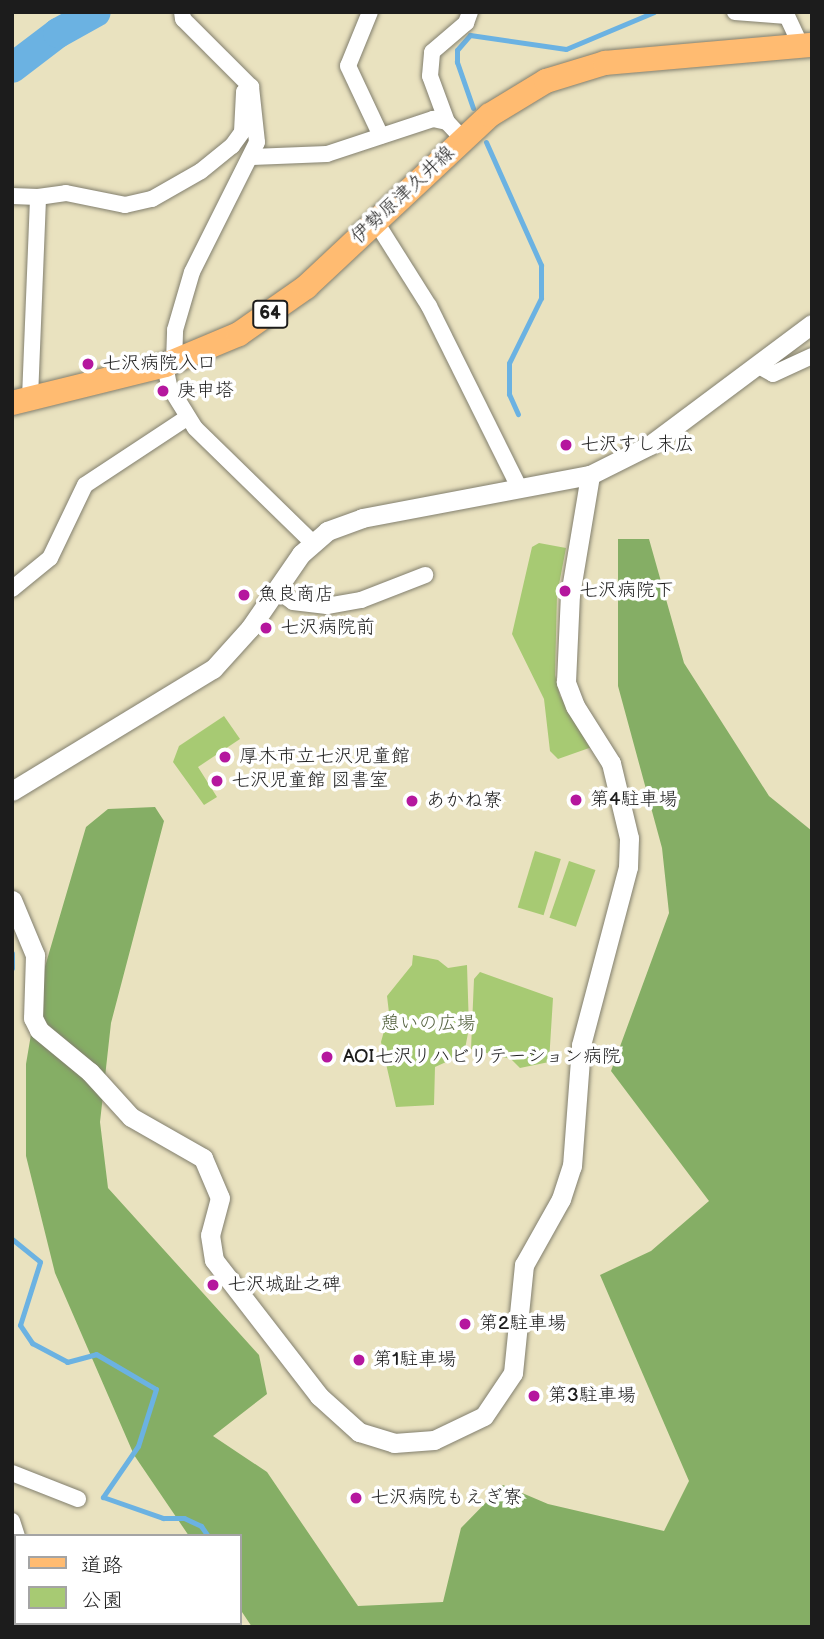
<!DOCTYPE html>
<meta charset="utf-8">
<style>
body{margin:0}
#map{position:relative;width:824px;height:1639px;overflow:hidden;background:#e9e2bf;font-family:"Balsamiq Sans","Klee One",sans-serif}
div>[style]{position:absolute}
.green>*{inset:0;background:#a7ca73;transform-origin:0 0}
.forest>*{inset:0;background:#85ae65}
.stream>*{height:5px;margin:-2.5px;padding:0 2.5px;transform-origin:2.5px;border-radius:2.5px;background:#6bb2e2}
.river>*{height:30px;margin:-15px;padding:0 15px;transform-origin:15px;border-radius:15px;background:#6bb2e2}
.roads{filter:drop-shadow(0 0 2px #827f6e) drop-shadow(0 0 2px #827f6e)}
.minor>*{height:16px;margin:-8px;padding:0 8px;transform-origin:8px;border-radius:8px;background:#fff}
.tertiary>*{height:19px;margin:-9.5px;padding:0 9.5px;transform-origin:9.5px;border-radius:9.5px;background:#fff}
.primary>*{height:24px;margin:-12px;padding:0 12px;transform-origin:12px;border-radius:12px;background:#ffbb71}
.dots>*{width:19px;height:19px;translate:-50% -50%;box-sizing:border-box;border:4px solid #fff;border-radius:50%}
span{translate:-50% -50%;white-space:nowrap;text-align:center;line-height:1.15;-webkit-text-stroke:7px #fff;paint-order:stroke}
.shield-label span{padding:2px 5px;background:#fff;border:2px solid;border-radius:5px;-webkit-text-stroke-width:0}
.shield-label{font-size:18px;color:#1c1c1c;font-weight:700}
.street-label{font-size:19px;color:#1c1c1c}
.poi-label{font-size:19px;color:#1c1c1c}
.left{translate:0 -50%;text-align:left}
.park-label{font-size:19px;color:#54623f}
.frame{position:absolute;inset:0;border:14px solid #1c1c1c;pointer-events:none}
.legend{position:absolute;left:14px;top:1534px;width:228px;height:91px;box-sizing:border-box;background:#fff;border:2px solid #a4a4a4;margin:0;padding:9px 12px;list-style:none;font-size:21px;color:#1c1c1c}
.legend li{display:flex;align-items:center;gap:14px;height:35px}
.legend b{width:35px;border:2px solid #a4a4a4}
</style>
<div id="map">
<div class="green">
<i style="clip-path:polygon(539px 543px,566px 548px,557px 595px,555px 675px,560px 696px,592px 747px,558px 759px,550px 751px,544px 699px,512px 634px,532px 547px)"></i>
<i style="clip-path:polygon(224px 716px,240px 739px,198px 767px,217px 797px,204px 805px,173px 762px,179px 746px)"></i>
<i style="left:535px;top:851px;width:27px;height:59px;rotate:17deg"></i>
<i style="left:569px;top:861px;width:28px;height:60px;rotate:19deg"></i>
<i style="clip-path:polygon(413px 955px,438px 960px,448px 968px,467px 965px,469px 1028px,464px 1054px,435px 1067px,434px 1105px,396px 1107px,381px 1042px,389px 1013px,387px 996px,412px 965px)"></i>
<i style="clip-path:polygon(480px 972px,553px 998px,549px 1062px,520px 1068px,511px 1059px,471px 1049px,474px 979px)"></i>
</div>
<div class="forest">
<i style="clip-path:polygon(618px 539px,649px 539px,684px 663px,769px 796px,812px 831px,812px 1627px,252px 1627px,240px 1609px,240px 1536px,189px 1536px,134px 1455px,55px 1273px,26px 1156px,26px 1064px,39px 987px,86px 827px,108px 809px,155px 807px,164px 821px,111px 1023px,100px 1122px,108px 1188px,259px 1355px,267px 1394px,213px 1436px,267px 1472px,358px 1606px,443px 1602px,461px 1528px,503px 1485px,548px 1504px,664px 1531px,689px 1481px,600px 1275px,651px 1251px,709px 1201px,611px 1071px,669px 913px,662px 848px,618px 686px)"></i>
</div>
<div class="stream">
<i style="left:473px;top:108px;width:49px;rotate:-109.2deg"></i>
<i style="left:457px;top:62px;width:12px;rotate:-90deg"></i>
<i style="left:457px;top:50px;width:20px;rotate:-49deg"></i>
<i style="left:470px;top:35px;width:97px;rotate:8.3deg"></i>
<i style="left:566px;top:49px;width:95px;rotate:-22.8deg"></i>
<i style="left:486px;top:142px;width:135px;rotate:65.9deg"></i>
<i style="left:541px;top:265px;width:33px;rotate:90deg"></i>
<i style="left:541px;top:298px;width:72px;rotate:116.2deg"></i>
<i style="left:509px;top:363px;width:31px;rotate:90deg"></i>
<i style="left:509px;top:394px;width:22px;rotate:66deg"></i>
<i style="left:12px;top:953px;width:15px;rotate:90deg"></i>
<i style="left:12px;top:1239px;width:36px;rotate:39deg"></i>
<i style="left:40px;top:1262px;width:66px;rotate:107.6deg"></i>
<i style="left:20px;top:1325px;width:22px;rotate:56deg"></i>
<i style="left:32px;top:1343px;width:40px;rotate:28deg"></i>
<i style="left:67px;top:1362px;width:30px;rotate:-15deg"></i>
<i style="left:96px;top:1354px;width:69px;rotate:30.3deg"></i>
<i style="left:156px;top:1389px;width:60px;rotate:107.5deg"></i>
<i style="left:138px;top:1446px;width:62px;rotate:124.5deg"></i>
<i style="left:103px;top:1497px;width:64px;rotate:19.3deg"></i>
<i style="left:163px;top:1518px;width:21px"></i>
<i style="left:184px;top:1518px;width:19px;rotate:25deg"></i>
<i style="left:201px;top:1526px;width:12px;rotate:55deg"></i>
<i style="left:220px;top:1627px;width:4px;rotate:-90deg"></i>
</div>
<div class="river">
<i style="left:12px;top:68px;width:58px;rotate:-37.3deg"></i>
<i style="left:58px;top:33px;width:43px;rotate:-28.9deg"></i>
</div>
<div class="roads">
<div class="minor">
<i style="left:370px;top:12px;width:58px;rotate:112.2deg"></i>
<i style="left:348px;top:66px;width:77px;rotate:64.8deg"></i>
<i style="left:735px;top:12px;width:52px;rotate:4.4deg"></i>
<i style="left:787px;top:16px;width:31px;rotate:65deg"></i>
<i style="left:447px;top:122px;width:49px;rotate:-110.3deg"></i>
<i style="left:430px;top:76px;width:24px;rotate:-85deg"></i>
<i style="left:432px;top:52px;width:45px;rotate:-40.5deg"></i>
<i style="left:466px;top:23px;width:12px;rotate:-70deg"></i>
<i style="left:252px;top:157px;width:75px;rotate:-2.3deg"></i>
<i style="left:327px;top:154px;width:112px;rotate:-18.3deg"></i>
<i style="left:433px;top:119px;width:14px;rotate:12deg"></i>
<i style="left:447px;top:122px;width:23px;rotate:47deg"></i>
<i style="left:12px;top:196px;width:26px;rotate:2deg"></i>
<i style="left:376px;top:222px;width:99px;rotate:57.8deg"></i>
<i style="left:429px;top:306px;width:204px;rotate:63.6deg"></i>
<i style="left:174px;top:362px;width:32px;rotate:-88deg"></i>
<i style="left:175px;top:330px;width:60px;rotate:-73.7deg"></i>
<i style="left:192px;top:272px;width:145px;rotate:-63.4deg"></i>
<i style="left:257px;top:142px;width:55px;rotate:-96.2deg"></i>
<i style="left:251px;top:87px;width:96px;rotate:-135deg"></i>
<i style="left:183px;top:19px;width:7px;rotate:-98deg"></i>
<i style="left:165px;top:365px;width:21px;rotate:79deg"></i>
<i style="left:169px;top:386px;width:49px;rotate:58.2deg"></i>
<i style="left:195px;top:428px;width:163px;rotate:44.3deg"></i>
<i style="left:757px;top:365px;width:18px;rotate:29deg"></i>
<i style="left:773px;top:374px;width:43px;rotate:-24.8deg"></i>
<i style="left:30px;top:398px;width:201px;rotate:-87.7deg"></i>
<i style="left:38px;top:197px;width:28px;rotate:-8deg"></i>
<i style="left:66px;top:193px;width:60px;rotate:11.5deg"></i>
<i style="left:125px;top:205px;width:28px;rotate:-13deg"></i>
<i style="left:152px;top:199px;width:56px;rotate:-29.7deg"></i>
<i style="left:201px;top:171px;width:40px;rotate:-39deg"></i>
<i style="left:232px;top:146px;width:17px;rotate:-54deg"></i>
<i style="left:242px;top:132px;width:40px;rotate:-87.1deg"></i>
<i style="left:244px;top:92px;width:9px;rotate:-36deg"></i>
<i style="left:12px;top:589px;width:49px;rotate:-39.2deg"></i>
<i style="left:50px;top:558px;width:81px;rotate:-64.4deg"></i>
<i style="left:85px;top:485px;width:123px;rotate:-33.4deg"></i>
<i style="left:276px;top:590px;width:21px;rotate:35deg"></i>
<i style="left:293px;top:602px;width:34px;rotate:7deg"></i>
<i style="left:327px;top:606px;width:35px;rotate:-10deg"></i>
<i style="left:361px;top:600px;width:69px;rotate:-21.3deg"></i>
<i style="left:12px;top:1473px;width:71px;rotate:21.5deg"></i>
<i style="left:12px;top:1521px;width:16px;rotate:72deg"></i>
<i style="left:43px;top:1623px;width:4px;rotate:76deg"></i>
</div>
<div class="tertiary">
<i style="left:12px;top:791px;width:235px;rotate:-31.3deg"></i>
<i style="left:213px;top:669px;width:55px;rotate:-47.9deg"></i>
<i style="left:250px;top:628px;width:90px;rotate:-55.4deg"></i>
<i style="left:301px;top:554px;width:35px;rotate:-41deg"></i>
<i style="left:327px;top:531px;width:37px;rotate:-20deg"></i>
<i style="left:362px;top:518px;width:232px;rotate:-10.7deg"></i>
<i style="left:590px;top:475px;width:67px;rotate:-26.6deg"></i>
<i style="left:650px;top:445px;width:202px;rotate:-36.8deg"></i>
<i style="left:12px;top:900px;width:60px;rotate:67.3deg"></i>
<i style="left:35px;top:955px;width:63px;rotate:91.8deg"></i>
<i style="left:33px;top:1018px;width:13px;rotate:63deg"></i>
<i style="left:39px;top:1030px;width:66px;rotate:39.5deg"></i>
<i style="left:90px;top:1072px;width:61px;rotate:47.7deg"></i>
<i style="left:131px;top:1117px;width:83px;rotate:29.7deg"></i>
<i style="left:203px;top:1158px;width:43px;rotate:67deg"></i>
<i style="left:220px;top:1198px;width:38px;rotate:105deg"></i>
<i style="left:210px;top:1235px;width:25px;rotate:81deg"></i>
<i style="left:214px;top:1260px;width:172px;rotate:52.3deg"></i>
<i style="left:319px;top:1396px;width:54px;rotate:42deg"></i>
<i style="left:359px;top:1432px;width:37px;rotate:17deg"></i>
<i style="left:394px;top:1443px;width:40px;rotate:-4.3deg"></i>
<i style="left:434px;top:1440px;width:55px;rotate:-25.6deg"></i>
<i style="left:484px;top:1416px;width:52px;rotate:-56deg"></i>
<i style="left:513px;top:1373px;width:109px;rotate:-84.2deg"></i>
<i style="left:524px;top:1265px;width:76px;rotate:-60.7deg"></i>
<i style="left:561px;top:1199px;width:35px;rotate:-72deg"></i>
<i style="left:572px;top:1166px;width:121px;rotate:-85.7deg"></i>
<i style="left:581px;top:1045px;width:184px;rotate:-75.2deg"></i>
<i style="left:628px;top:867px;width:29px;rotate:-88deg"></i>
<i style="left:629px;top:838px;width:77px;rotate:-103.5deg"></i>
<i style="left:611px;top:763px;width:67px;rotate:-122.3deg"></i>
<i style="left:575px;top:706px;width:26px;rotate:-111deg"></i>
<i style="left:566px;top:682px;width:87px;rotate:-87.4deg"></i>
<i style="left:570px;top:595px;width:122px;rotate:-80.5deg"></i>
</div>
<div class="primary">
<i style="left:12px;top:403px;width:158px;rotate:-13.9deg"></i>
<i style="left:165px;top:365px;width:80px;rotate:-22.7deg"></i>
<i style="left:239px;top:334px;width:82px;rotate:-35deg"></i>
<i style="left:306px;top:287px;width:252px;rotate:-43.1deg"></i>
<i style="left:490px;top:115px;width:66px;rotate:-31.3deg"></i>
<i style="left:546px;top:81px;width:62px;rotate:-17deg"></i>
<i style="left:605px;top:63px;width:208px;rotate:-5deg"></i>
</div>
</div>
<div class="dots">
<i style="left:88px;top:364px;background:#b5179e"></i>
<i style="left:163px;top:391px;background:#b5179e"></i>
<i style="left:566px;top:445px;background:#b5179e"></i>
<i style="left:565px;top:591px;background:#b5179e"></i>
<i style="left:244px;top:595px;background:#b5179e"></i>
<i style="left:266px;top:628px;background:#b5179e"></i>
<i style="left:225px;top:757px;background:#b5179e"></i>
<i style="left:217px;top:781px;background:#b5179e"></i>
<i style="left:576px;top:800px;background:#b5179e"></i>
<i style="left:412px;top:801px;background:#b5179e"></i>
<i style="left:327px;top:1057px;background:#b5179e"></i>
<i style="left:213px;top:1285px;background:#b5179e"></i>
<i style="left:465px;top:1324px;background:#b5179e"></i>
<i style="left:359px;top:1360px;background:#b5179e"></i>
<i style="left:534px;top:1396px;background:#b5179e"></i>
<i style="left:356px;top:1498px;background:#b5179e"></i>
</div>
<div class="shield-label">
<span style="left:270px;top:314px">64</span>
</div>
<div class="street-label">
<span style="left:403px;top:195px;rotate:-43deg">伊勢原津久井線</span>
</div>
<div class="poi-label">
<span class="left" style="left:102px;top:364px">七沢病院入口</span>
<span class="left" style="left:177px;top:391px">庚申塔</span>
<span class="left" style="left:580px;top:445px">七沢すし末広</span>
<span class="left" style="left:579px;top:591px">七沢病院下</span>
<span class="left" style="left:258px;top:595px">魚良商店</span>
<span class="left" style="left:280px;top:628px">七沢病院前</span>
<span class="left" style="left:239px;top:757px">厚木市立七沢児童館</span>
<span class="left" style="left:231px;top:781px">七沢児童館 図書室</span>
<span class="left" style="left:590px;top:800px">第4駐車場</span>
<span class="left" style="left:426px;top:801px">あかね寮</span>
<span class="left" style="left:343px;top:1057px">AOI七沢リハビリテーション病院</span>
<span class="left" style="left:227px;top:1285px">七沢城趾之碑</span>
<span class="left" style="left:479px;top:1324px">第2駐車場</span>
<span class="left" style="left:373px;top:1360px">第1駐車場</span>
<span class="left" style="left:548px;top:1396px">第3駐車場</span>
<span class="left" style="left:370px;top:1498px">七沢病院もえぎ寮</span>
</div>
<div class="park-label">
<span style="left:428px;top:1024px">憩いの広場</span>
</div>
<div class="frame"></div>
<ul class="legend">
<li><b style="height:9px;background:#ffbb71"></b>道路</li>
<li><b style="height:19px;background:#a7ca73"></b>公園</li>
</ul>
</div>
